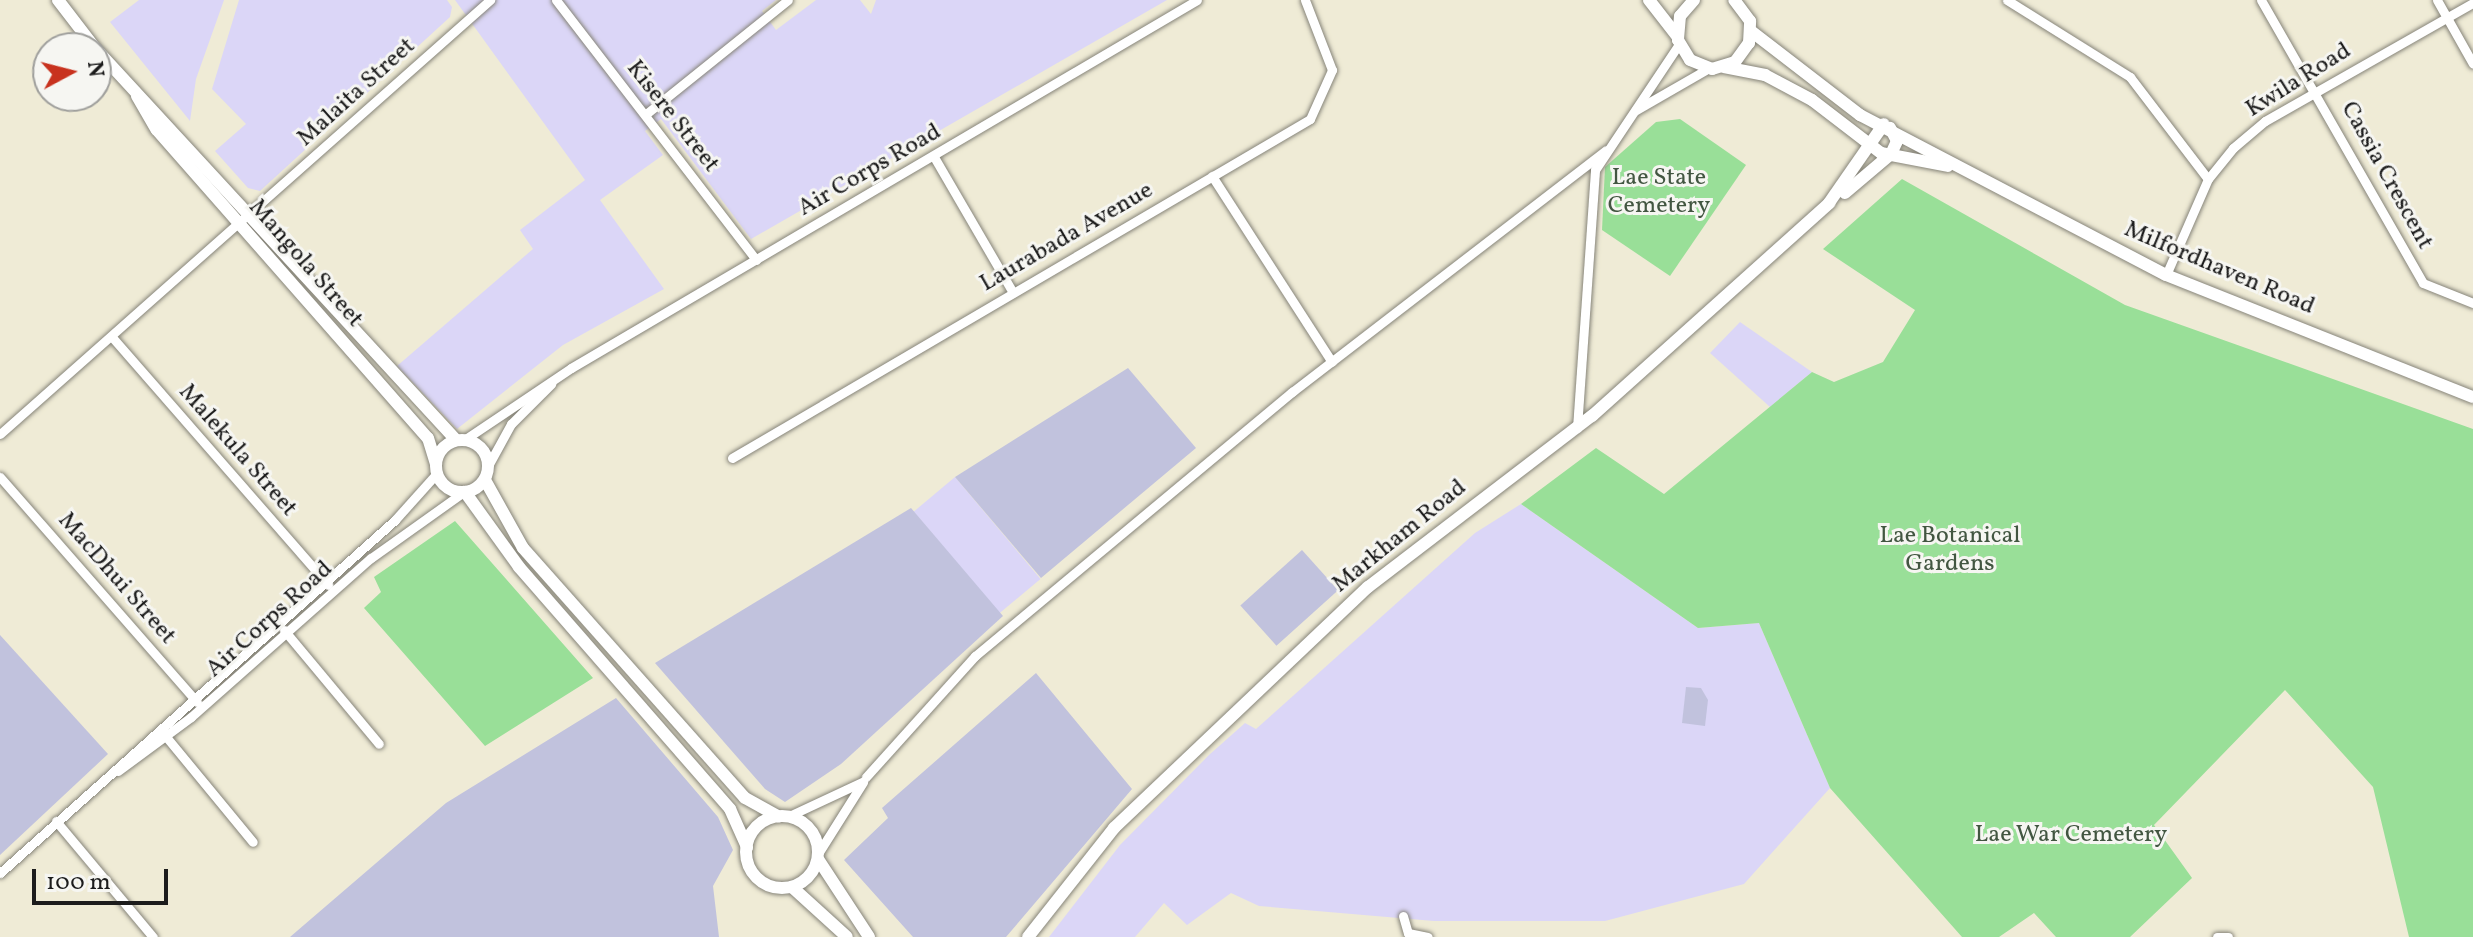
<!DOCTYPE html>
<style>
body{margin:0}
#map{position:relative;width:2473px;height:937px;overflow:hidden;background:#efebd6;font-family:Vollkorn,serif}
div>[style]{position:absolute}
.built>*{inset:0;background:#dbd6f7;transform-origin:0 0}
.industrial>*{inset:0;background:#c1c2dd;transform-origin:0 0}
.green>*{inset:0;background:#99df98}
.roads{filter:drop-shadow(0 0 2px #868479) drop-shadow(0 0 2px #868479)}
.minor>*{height:9px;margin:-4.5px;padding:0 4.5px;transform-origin:4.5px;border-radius:4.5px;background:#fff}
.major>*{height:12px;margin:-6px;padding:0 6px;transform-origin:6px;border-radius:6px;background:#fff}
.major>.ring{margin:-6px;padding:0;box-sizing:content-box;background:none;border:12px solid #fff;border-radius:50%}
span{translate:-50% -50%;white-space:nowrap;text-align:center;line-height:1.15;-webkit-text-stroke:6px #f6f6f2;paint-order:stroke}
.street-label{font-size:24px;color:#1c1c1c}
.park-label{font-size:24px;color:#425641}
.north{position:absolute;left:32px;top:32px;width:80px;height:80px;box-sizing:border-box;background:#f6f6f2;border:2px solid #9f9f9c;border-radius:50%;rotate:83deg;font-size:22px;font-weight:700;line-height:32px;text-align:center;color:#1c1c1c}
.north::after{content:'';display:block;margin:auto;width:28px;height:36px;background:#c8321e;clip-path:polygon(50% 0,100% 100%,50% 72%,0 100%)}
.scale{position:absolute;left:32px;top:869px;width:136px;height:36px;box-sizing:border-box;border:4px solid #1c1c1c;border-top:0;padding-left:10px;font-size:24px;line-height:28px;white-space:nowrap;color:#1c1c1c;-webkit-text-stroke:6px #f6f6f2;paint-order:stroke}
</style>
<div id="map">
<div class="built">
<i style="clip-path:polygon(139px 0,224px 0,196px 79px,190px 121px,110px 22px)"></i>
<i style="clip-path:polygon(239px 0,447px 0,452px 7px,450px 17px,260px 191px,248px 188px,215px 151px,246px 124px,212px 89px)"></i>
<i style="clip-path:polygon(455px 0,776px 0,762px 11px,776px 30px,816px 0,860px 0,871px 14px,876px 0,1167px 0,751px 239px,661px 119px,645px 131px,663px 155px,600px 200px,664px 289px,563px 345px,457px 429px,397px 366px,533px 249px,520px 230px,585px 180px)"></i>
<i style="clip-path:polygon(1740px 322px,1812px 372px,1770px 407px,1710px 353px)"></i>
<i style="left:955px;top:477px;width:133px;height:54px;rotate:50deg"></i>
<i style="clip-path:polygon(1521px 504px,1698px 628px,1759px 623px,1830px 788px,1744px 884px,1605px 921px,1434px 921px,1259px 906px,1231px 893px,1187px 925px,1164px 903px,1135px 937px,1049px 937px,1120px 845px,1209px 755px,1245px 723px,1256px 729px,1475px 533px)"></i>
</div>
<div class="industrial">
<i style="clip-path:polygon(1128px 368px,1196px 448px,1041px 578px,955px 477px)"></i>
<i style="clip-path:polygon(911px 508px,1003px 616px,841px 764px,785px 802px,765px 789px,655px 663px)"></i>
<i style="left:1302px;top:550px;width:54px;height:83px;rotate:48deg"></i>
<i style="clip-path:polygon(0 635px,108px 754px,0 855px)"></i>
<i style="clip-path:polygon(1036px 673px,1132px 789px,1006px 937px,913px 937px,844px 860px,888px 818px,882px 808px)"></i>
<i style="clip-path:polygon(1686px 687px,1701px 688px,1708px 700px,1705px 726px,1682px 723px)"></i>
<i style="clip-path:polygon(616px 698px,718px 817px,733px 850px,713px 886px,719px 937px,290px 937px,446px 803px)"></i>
</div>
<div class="green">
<i style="clip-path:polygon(1680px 119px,1746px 165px,1670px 276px,1602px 230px,1605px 167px,1656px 122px)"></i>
<i style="clip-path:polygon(1902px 179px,2125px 305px,2473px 429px,2473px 937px,2409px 937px,2373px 787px,2285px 690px,2154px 825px,2192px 878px,2130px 937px,2056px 937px,2034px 913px,1999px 937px,1962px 937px,1830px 788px,1759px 623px,1698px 628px,1521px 504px,1596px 448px,1664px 494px,1812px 372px,1834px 382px,1883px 362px,1915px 310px,1823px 249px)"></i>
<i style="clip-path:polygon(455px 521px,593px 678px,485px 746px,364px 608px,381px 592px,374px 577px)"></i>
</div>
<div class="roads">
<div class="minor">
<i style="left:556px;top:0;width:328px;rotate:52.4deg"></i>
<i style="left:2007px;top:0;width:145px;rotate:32deg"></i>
<i style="left:2130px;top:77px;width:128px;rotate:52.6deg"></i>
<i style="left:2261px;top:0;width:326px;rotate:60.2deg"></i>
<i style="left:2423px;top:283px;width:54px;rotate:21.8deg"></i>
<i style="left:2437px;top:0;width:73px;rotate:60.6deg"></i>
<i style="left:1636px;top:110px;width:84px;rotate:-29.9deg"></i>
<i style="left:646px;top:114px;width:182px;rotate:-38.8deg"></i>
<i style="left:934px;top:157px;width:157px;rotate:59.8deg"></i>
<i style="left:1212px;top:176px;width:221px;rotate:57.2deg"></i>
<i style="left:2166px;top:275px;width:105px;rotate:-66.4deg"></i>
<i style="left:2208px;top:179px;width:40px;rotate:-51deg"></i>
<i style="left:2233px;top:148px;width:42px;rotate:-40.2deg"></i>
<i style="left:2265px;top:121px;width:239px;rotate:-29.6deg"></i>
<i style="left:112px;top:337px;width:329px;rotate:48.9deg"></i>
<i style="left:1577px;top:428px;width:259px;rotate:-86deg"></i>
<i style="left:1595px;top:170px;width:151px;rotate:-56.3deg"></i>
<i style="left:0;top:434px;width:655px;rotate:-41.53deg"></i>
<i style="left:464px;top:440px;width:129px;rotate:-33.9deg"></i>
<i style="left:571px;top:368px;width:726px;rotate:-30.45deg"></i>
<i style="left:732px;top:458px;width:670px;rotate:-30.39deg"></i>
<i style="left:1310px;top:119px;width:54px;rotate:-65.8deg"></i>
<i style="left:1332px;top:70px;width:75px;rotate:-111.1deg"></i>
<i style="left:489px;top:464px;width:46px;rotate:-61.2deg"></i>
<i style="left:511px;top:424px;width:57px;rotate:-45deg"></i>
<i style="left:0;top:477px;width:299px;rotate:48.8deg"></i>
<i style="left:284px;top:630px;width:148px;rotate:50.2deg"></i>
<i style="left:163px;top:733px;width:141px;rotate:50.5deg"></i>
<i style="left:118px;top:771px;width:91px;rotate:-36.5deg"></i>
<i style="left:191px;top:717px;width:240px;rotate:-41.5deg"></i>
<i style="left:371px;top:558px;width:112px;rotate:-35.5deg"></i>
<i style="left:866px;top:777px;width:163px;rotate:-48deg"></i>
<i style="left:975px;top:656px;width:413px;rotate:-39.8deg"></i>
<i style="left:1292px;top:392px;width:396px;rotate:-37.6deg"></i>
<i style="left:789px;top:816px;width:81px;rotate:-25deg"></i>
<i style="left:56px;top:821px;width:151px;rotate:50.1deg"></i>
<i style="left:819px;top:852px;width:83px;rotate:-57.8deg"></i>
<i style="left:0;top:873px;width:530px;rotate:-41.79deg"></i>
<i style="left:395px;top:520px;width:63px;rotate:-48.2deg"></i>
<i style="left:1403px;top:916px;width:18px;rotate:74deg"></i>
<i style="left:1408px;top:933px;width:20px;rotate:11deg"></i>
<i style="left:2217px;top:937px;width:11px"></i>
</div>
<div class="major">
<i style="left:58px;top:0;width:61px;rotate:52.4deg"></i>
<i style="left:1649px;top:0;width:46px;rotate:52.1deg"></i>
<i style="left:1694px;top:0;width:21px;rotate:131deg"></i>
<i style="left:1680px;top:16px;width:24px;rotate:95deg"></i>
<i style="left:1678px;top:40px;width:23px;rotate:59deg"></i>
<i style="left:1690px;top:60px;width:24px;rotate:22deg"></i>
<i style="left:1712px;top:69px;width:24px;rotate:-17deg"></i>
<i style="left:1735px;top:62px;width:24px;rotate:-54deg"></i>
<i style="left:1749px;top:43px;width:22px;rotate:-87deg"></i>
<i style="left:1750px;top:21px;width:26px;rotate:-127deg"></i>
<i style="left:1751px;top:31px;width:138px;rotate:37.6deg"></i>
<i style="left:1860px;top:115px;width:345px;rotate:27.6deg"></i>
<i style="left:2166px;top:275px;width:330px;rotate:21.7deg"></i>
<i style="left:96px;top:49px;width:531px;rotate:47.36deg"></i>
<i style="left:1724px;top:67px;width:42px;rotate:11deg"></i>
<i style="left:1765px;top:75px;width:53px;rotate:28deg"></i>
<i style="left:1812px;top:100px;width:87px;rotate:37.5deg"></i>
<i style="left:1881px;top:153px;width:68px;rotate:11deg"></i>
<i style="left:137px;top:96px;width:39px;rotate:60deg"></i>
<i style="left:157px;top:130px;width:410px;rotate:48.7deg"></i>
<i style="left:428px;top:438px;width:27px;rotate:73deg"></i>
<i style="left:1845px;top:193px;width:60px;rotate:-40.3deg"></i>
<i style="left:1891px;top:154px;width:14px;rotate:-65deg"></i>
<i style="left:1897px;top:141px;width:15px;rotate:-118deg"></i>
<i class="ring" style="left:436px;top:440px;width:40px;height:40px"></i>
<i style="left:485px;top:480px;width:78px;rotate:60.8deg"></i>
<i style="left:523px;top:548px;width:334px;rotate:48.4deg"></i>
<i style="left:745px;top:798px;width:38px;rotate:29deg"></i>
<i style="left:465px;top:492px;width:92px;rotate:54.2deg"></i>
<i style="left:519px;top:567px;width:321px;rotate:48.9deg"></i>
<i style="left:730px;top:809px;width:42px;rotate:65.9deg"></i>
<i class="ring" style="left:746px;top:816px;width:60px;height:60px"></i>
<i style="left:818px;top:859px;width:93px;rotate:56.8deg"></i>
<i style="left:792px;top:887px;width:74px;rotate:42.3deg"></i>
<i style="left:1028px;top:937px;width:139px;rotate:-51.7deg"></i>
<i style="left:1114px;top:828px;width:350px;rotate:-43.5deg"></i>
<i style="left:1368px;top:587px;width:282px;rotate:-37.4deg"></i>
<i style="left:1592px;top:416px;width:319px;rotate:-41.9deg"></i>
<i style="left:1829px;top:203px;width:96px;rotate:-55.2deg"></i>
</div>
</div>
<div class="street-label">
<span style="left:2299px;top:81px;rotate:-32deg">Kwila Road</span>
<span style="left:357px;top:93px;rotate:-42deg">Malaita Street</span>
<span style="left:672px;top:117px;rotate:52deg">Kisere Street</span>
<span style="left:870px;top:171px;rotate:-30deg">Air Corps Road</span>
<span style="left:2386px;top:176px;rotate:61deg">Cassia Crescent</span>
<span style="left:1067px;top:238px;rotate:-30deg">Laurabada Avenue</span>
<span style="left:305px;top:264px;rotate:49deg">Mangola Street</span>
<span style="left:2219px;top:269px;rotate:23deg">Milfordhaven Road</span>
<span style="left:237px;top:451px;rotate:49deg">Malekula Street</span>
<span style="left:1400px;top:537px;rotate:-39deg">Markham Road</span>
<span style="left:116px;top:579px;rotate:49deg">MacDhui Street</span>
<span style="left:270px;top:620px;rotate:-42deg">Air Corps Road</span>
</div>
<div class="park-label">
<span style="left:1659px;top:193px">Lae State<br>Cemetery</span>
<span style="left:1950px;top:551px">Lae Botanical<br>Gardens</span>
<span style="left:2071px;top:836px">Lae War Cemetery</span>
</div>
<div class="north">N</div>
<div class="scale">100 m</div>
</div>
